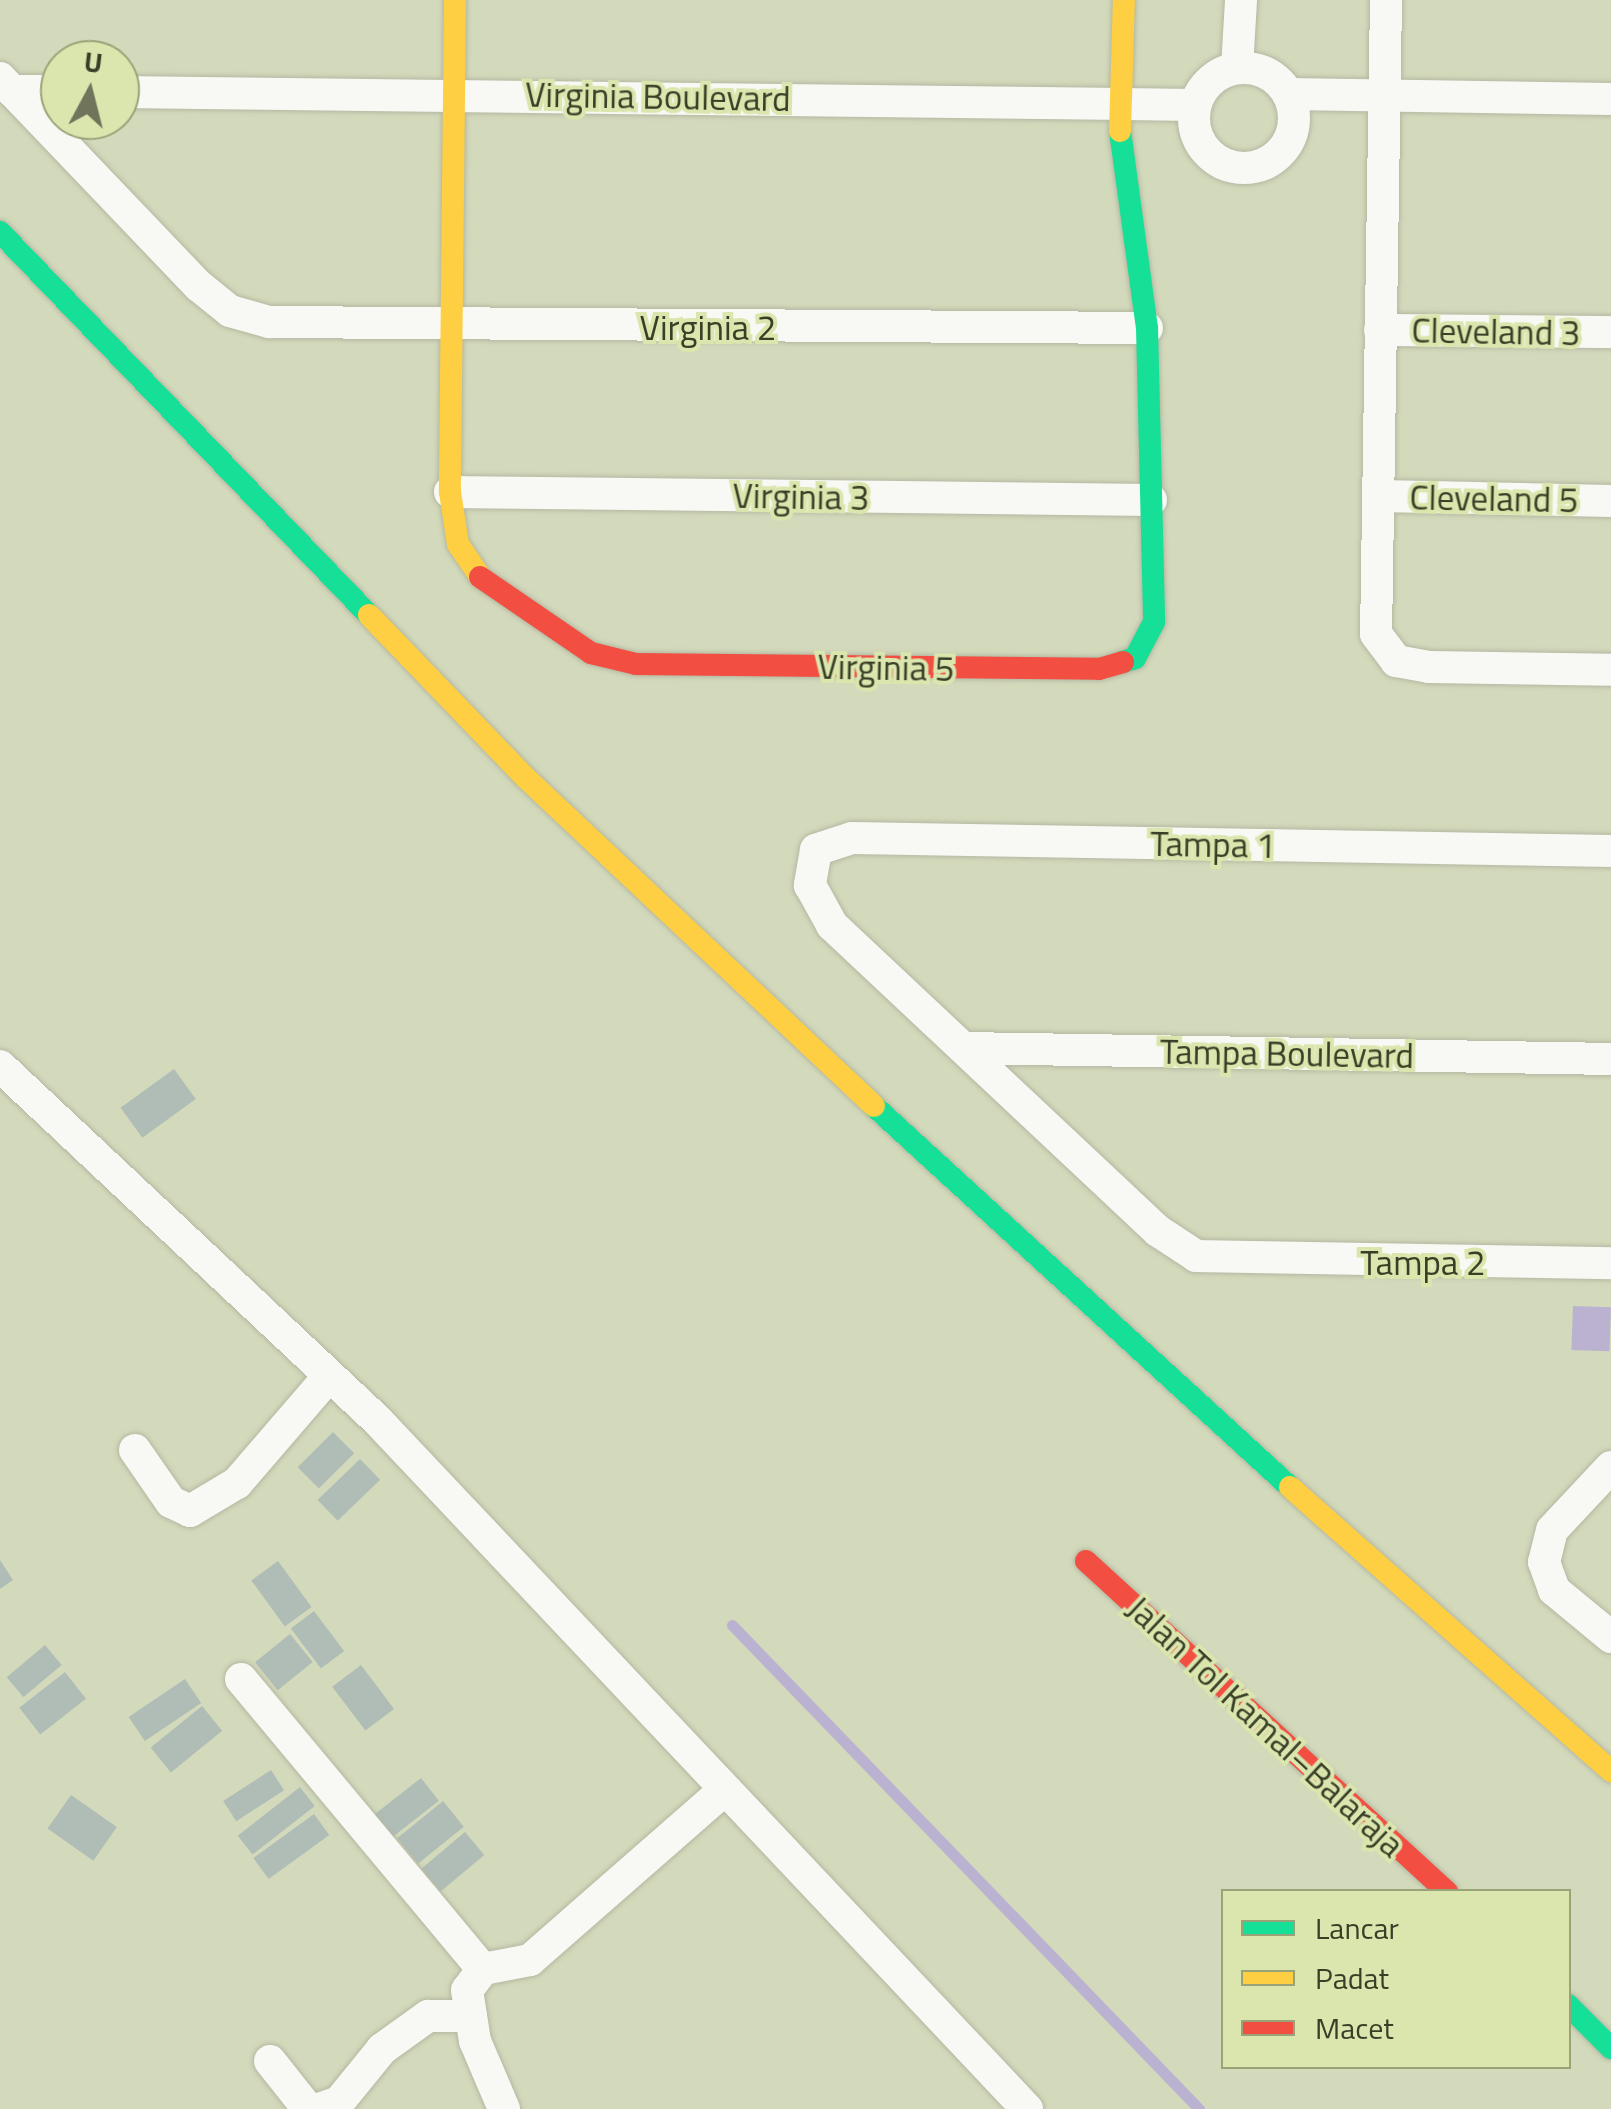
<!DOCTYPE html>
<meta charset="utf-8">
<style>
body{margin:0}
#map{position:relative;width:1611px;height:2109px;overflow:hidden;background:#d3d9bb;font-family:"Titillium Web",sans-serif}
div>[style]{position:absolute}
.water>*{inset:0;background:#bbb1d1;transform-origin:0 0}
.stream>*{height:11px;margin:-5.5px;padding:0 5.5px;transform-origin:5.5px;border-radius:5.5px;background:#bbb1d1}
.building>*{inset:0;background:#b0bdb6;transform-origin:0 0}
.roads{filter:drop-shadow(0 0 2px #b4b8a1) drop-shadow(0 0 2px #b4b8a1)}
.street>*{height:32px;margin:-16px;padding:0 16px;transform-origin:16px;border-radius:16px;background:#f8f9f5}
.street>.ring{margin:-16px;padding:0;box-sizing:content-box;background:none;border:32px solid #f8f9f5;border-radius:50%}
.fast>*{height:22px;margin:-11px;padding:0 11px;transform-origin:11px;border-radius:11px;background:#16e098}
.slow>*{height:22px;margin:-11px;padding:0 11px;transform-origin:11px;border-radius:11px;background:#ffcf43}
.jam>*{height:22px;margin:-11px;padding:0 11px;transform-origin:11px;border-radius:11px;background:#f24e42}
span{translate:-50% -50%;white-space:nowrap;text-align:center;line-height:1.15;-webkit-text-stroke:8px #dae6ae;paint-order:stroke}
.street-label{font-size:35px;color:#393e27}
.legend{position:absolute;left:1221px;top:1889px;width:350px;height:180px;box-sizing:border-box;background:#dae6ae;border:2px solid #9aa378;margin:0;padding:12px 18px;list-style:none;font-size:30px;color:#393e27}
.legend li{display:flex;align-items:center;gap:20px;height:50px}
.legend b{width:50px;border:2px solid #9aa378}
.north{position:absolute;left:40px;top:40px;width:100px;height:100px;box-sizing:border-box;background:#dae6ae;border:2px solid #9aa378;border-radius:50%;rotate:7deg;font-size:28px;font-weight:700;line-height:40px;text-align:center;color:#393e27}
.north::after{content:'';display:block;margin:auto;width:35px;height:45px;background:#6f745b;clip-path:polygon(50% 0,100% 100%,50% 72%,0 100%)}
</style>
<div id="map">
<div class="water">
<i style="left:1573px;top:1306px;width:38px;height:44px;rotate:2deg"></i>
</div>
<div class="stream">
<i style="left:732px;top:1625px;width:673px;rotate:46.02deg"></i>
</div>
<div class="building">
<i style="left:174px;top:1069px;width:37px;height:66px;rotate:54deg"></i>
<i style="left:333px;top:1432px;width:30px;height:50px;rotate:45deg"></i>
<i style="left:360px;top:1459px;width:29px;height:59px;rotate:46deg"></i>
<i style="clip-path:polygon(0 1560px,13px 1580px,0 1589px)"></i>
<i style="left:278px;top:1561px;width:57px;height:33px;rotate:54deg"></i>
<i style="left:314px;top:1611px;width:50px;height:29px;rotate:53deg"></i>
<i style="left:290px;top:1634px;width:36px;height:45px;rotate:51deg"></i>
<i style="left:45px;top:1645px;width:26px;height:50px;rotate:50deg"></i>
<i style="left:361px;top:1665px;width:55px;height:36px;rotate:53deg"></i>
<i style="left:65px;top:1672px;width:34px;height:58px;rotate:52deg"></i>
<i style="left:185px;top:1679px;width:29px;height:68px;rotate:56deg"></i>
<i style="left:202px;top:1706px;width:32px;height:66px;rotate:51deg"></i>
<i style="left:271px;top:1770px;width:24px;height:57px;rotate:57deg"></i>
<i style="left:421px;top:1778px;width:29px;height:64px;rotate:52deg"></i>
<i style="left:300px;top:1787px;width:24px;height:79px;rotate:52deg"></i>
<i style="left:71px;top:1795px;width:56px;height:41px;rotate:35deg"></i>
<i style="left:443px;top:1801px;width:33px;height:59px;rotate:51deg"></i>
<i style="left:314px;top:1814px;width:26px;height:75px;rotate:54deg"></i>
<i style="left:465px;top:1832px;width:30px;height:57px;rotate:50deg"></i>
</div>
<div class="roads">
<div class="street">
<i style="left:1386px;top:0;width:634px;rotate:90.9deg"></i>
<i style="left:1376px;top:634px;width:34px;rotate:53deg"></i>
<i style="left:1396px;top:661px;width:34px;rotate:10deg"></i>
<i style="left:1429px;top:667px;width:182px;rotate:0.9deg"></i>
<i style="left:1237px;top:68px;width:68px;rotate:-86.6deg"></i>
<i class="ring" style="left:1194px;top:68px;width:68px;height:68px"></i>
<i style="left:0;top:78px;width:288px;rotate:46.3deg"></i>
<i style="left:199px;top:286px;width:40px;rotate:39deg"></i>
<i style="left:230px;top:311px;width:41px;rotate:15.8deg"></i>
<i style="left:269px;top:322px;width:878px;rotate:0.39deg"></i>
<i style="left:12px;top:91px;width:48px"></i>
<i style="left:120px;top:92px;width:1075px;rotate:0.69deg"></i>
<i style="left:1288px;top:94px;width:323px;rotate:0.9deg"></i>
<i style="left:1380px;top:330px;width:231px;rotate:0.5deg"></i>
<i style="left:450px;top:492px;width:701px;rotate:0.65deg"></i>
<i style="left:1378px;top:496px;width:233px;rotate:1.2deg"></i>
<i style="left:1611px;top:851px;width:759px;rotate:-179.02deg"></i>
<i style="left:852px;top:838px;width:38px;rotate:162deg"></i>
<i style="left:816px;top:850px;width:36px;rotate:100deg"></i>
<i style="left:810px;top:885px;width:46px;rotate:61.2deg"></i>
<i style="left:832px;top:925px;width:447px;rotate:43.2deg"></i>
<i style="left:1158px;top:1231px;width:45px;rotate:33.3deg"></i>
<i style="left:1196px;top:1256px;width:415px;rotate:1deg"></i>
<i style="left:964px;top:1048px;width:647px;rotate:0.97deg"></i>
<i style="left:0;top:1066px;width:519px;rotate:43.2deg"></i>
<i style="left:378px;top:1421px;width:946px;rotate:46.67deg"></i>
<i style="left:135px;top:1450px;width:63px;rotate:55.3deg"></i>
<i style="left:171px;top:1502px;width:21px;rotate:25deg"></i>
<i style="left:190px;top:1511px;width:55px;rotate:-30.8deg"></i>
<i style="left:237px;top:1483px;width:141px;rotate:-49.3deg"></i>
<i style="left:1611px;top:1467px;width:86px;rotate:133.1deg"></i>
<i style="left:1552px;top:1530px;width:33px;rotate:104deg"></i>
<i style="left:1544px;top:1562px;width:30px;rotate:70deg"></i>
<i style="left:1554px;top:1590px;width:74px;rotate:39.5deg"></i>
<i style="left:241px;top:1679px;width:378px;rotate:50.2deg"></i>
<i style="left:483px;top:1969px;width:48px;rotate:-10.8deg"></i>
<i style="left:530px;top:1960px;width:257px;rotate:-41.2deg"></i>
<i style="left:483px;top:1969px;width:26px;rotate:127deg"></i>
<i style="left:467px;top:1990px;width:52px;rotate:81.1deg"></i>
<i style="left:475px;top:2041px;width:74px;rotate:66.9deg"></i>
<i style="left:270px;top:2061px;width:61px;rotate:51.6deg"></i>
<i style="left:319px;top:2109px;width:21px;rotate:-19deg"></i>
<i style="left:339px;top:2102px;width:68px;rotate:-50.9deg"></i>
<i style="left:382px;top:2049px;width:57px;rotate:-35.7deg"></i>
<i style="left:428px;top:2016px;width:43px"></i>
</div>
<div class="fast">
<i style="left:1120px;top:131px;width:199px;rotate:82.2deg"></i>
<i style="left:1147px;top:328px;width:294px;rotate:88.6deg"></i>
<i style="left:1154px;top:622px;width:41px;rotate:117.8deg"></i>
<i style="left:1135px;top:658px;width:13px;rotate:162deg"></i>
<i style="left:0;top:232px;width:532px;rotate:46.07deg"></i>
<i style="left:874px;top:1106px;width:564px;rotate:42.49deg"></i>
<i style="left:1568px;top:2005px;width:61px;rotate:45deg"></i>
</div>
<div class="slow">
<i style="left:455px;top:0;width:492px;rotate:90.6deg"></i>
<i style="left:450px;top:492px;width:53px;rotate:81.3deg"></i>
<i style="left:458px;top:544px;width:40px;rotate:56deg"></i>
<i style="left:1120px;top:131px;width:131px;rotate:-88.3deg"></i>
<i style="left:369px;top:615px;width:226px;rotate:46.1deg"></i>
<i style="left:526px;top:778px;width:478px;rotate:43.3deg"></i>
<i style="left:1290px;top:1487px;width:429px;rotate:41.5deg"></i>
</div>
<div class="jam">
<i style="left:480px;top:577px;width:135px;rotate:34.4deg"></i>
<i style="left:591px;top:653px;width:46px;rotate:13.7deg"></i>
<i style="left:636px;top:664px;width:463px;rotate:0.6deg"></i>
<i style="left:1099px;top:669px;width:25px;rotate:-16deg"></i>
<i style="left:1086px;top:1561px;width:490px;rotate:42.5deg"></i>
</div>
</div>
<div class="street-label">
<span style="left:658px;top:96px;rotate:1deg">Virginia Boulevard</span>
<span style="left:708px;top:327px">Virginia 2</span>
<span style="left:1496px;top:331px;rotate:1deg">Cleveland 3</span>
<span style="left:801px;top:496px;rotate:1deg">Virginia 3</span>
<span style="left:1494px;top:498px;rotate:1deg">Cleveland 5</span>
<span style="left:886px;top:667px;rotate:1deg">Virginia 5</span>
<span style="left:1213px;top:844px;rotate:1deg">Tampa 1</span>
<span style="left:1287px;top:1053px;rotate:1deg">Tampa Boulevard</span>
<span style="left:1423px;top:1262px">Tampa 2</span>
<span style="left:1266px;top:1726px;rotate:43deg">Jalan Tol Kamal–Balaraja</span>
</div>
<ul class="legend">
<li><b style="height:12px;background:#16e098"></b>Lancar</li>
<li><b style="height:12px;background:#ffcf43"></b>Padat</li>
<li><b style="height:12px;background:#f24e42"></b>Macet</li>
</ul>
<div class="north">U</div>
</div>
